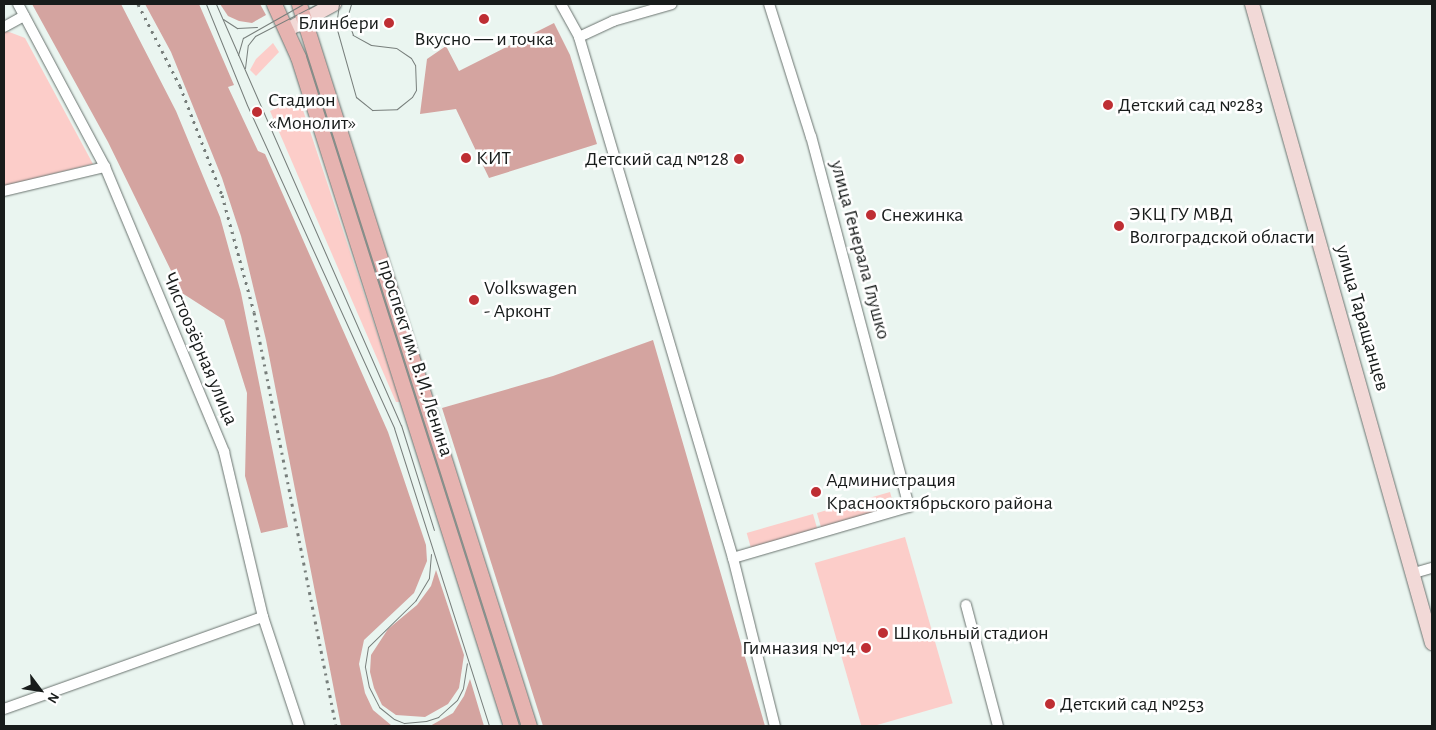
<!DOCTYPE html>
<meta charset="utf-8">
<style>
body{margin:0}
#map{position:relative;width:1436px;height:730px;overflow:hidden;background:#eaf5f0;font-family:"Alegreya Sans",sans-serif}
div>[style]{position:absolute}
.green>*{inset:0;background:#fccdc9;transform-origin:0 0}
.forest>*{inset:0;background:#d4a4a0}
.roads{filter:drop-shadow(0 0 1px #6a736f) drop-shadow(0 0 1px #6a736f)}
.street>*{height:10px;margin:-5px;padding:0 5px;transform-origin:5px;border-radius:5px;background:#fff}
.secondary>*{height:14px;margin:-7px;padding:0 7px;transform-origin:7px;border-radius:7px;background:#f2d9d7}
.primary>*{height:15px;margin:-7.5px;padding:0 7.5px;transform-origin:7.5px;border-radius:7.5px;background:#e6b3b0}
.tram>*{height:1px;margin:-0.5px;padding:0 0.5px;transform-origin:0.5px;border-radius:0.5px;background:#777e7b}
.rail>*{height:3px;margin-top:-1.5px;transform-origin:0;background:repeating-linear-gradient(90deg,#777e7b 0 2.5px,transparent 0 7.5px)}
.dots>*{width:14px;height:14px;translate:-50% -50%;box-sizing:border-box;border:2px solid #fff;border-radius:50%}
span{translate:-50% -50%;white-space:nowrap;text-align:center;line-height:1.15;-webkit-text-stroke:5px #fff;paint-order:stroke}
.poi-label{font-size:20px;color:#181c1b}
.right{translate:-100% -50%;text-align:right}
.left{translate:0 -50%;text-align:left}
.street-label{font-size:20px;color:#181c1b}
.frame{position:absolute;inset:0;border:5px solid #181c1b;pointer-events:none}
.north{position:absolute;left:15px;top:665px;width:50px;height:50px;-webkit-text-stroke:4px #fff;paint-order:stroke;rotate:121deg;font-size:14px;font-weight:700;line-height:20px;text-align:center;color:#181c1b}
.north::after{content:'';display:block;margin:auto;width:18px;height:22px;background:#181c1b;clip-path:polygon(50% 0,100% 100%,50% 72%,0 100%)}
</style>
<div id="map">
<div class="green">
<i style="clip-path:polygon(4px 30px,25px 38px,93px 164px,4px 186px)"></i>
<i style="clip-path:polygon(273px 43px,279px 52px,256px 76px,250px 70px,256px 59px)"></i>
<i style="clip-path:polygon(299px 98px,400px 402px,396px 402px,270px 111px)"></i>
<i style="left:890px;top:492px;width:18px;height:76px;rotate:74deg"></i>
<i style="left:813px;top:514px;width:18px;height:69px;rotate:74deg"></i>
<i style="left:905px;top:537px;width:173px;height:94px;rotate:74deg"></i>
</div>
<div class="forest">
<i style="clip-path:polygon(32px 4px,121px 4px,176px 111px,220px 217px,241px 293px,288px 527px,261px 533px,245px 476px,247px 393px,224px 320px,182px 293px,108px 142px)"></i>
<i style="clip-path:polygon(145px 4px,199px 4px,234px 85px,228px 87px,258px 151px,265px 154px,388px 432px,426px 545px,427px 561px,414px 593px,364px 640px,359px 664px,365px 693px,373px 710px,391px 725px,399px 726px,341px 726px,266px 340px,241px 236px,222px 178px,171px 52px)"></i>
<i style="clip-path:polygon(220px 4px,260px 4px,266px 15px,252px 23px,239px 21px,228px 16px)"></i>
<i style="clip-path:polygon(554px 23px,570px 55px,597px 144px,489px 178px,456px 109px,420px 114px,427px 59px,446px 46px,459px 71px)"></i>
<i style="clip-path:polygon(653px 340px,765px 726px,543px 726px,442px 408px,553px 376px)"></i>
<i style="clip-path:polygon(436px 570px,464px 655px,459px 688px,448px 704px,425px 717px,396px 715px,382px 705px,374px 688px,370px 672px,371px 655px,388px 629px,417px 605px,431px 586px)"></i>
<i style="clip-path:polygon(470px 679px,484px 726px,430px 726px,453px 713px,464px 696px)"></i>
</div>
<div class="roads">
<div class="street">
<i style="left:18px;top:4px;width:185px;rotate:61.9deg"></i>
<i style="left:105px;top:167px;width:309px;rotate:67.3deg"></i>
<i style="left:224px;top:452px;width:170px;rotate:76.7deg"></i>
<i style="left:263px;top:617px;width:115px;rotate:71.7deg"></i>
<i style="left:561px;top:4px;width:38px;rotate:61deg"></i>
<i style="left:579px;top:37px;width:543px;rotate:73.53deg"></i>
<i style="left:733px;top:558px;width:173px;rotate:76deg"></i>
<i style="left:4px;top:27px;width:23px;rotate:-29deg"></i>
<i style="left:579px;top:37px;width:38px;rotate:-25deg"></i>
<i style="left:613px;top:21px;width:61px;rotate:-16.1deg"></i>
<i style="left:4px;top:191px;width:104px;rotate:-13.4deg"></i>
<i style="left:733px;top:558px;width:183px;rotate:-16.2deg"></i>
<i style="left:909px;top:507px;width:383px;rotate:-104.8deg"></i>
<i style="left:811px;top:137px;width:139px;rotate:-107.5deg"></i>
<i style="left:1414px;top:573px;width:19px;rotate:-16deg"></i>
<i style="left:966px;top:605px;width:125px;rotate:75.2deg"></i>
<i style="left:4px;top:709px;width:275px;rotate:-19.6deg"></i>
</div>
<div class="secondary">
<i style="left:1252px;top:4px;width:664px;rotate:74.27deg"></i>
<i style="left:287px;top:30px;width:54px;rotate:-29deg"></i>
</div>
<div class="primary">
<i style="left:274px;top:4px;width:58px;rotate:65.6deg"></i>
<i style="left:298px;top:57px;width:702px;rotate:72.34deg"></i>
<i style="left:299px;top:4px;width:758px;rotate:72.33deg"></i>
</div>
</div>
<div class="tram">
<i style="left:206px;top:4px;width:109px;rotate:67.9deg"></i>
<i style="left:247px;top:105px;width:355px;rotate:65.5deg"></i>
<i style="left:394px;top:428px;width:313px;rotate:72.3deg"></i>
<i style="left:216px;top:4px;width:460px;rotate:66.3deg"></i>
<i style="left:401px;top:425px;width:110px;rotate:72.6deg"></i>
<i style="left:339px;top:4px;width:22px;rotate:98deg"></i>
<i style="left:336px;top:26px;width:74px;rotate:74.3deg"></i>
<i style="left:356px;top:97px;width:21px;rotate:39deg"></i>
<i style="left:372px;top:110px;width:25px;rotate:-2deg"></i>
<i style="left:397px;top:109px;width:19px;rotate:-39deg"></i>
<i style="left:412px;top:97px;width:8px;rotate:-60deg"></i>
<i style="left:416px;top:90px;width:25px;rotate:-92deg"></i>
<i style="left:415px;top:65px;width:8px;rotate:-120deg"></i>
<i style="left:411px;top:58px;width:18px;rotate:-146deg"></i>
<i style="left:396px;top:48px;width:25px;rotate:-173deg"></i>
<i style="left:371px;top:45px;width:21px;rotate:-151deg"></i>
<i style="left:353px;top:35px;width:18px;rotate:-109deg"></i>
<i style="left:347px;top:18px;width:15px;rotate:-74deg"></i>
<i style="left:223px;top:19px;width:17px;rotate:33deg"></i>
<i style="left:237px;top:28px;width:20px;rotate:-3deg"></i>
<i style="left:238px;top:55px;width:18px;rotate:-74deg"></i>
<i style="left:243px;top:38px;width:69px;rotate:-29.5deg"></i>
<i style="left:245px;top:68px;width:23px;rotate:-83deg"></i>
<i style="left:248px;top:45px;width:11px;rotate:-52deg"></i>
<i style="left:255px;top:36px;width:70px;rotate:-27.3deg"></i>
<i style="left:431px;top:554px;width:24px;rotate:95deg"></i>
<i style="left:429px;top:578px;width:26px;rotate:121deg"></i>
<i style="left:416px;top:600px;width:67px;rotate:135.6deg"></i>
<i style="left:368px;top:647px;width:20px;rotate:99deg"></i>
<i style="left:365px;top:667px;width:20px;rotate:79deg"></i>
<i style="left:369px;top:687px;width:22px;rotate:63deg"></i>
<i style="left:379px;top:707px;width:19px;rotate:39deg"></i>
<i style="left:394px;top:719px;width:11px;rotate:22deg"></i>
<i style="left:404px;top:723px;width:22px;rotate:-5deg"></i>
<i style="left:426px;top:721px;width:13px;rotate:-18deg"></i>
<i style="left:438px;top:717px;width:25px;rotate:-42deg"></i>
<i style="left:457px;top:700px;width:13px;rotate:-63deg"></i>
<i style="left:463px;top:688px;width:25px;rotate:-81deg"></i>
</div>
<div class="rail">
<i style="left:138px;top:4px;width:92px;rotate:62.9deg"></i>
<i style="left:180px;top:86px;width:117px;rotate:68.9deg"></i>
<i style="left:222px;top:195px;width:121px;rotate:74.7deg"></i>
<i style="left:254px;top:312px;width:422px;rotate:78.8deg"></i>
</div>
<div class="dots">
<i style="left:484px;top:19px;background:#be2e33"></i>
<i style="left:389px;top:23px;background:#be2e33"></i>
<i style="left:1108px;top:105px;background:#be2e33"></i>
<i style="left:257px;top:112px;background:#be2e33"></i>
<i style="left:466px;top:158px;background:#be2e33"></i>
<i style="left:739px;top:159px;background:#be2e33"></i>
<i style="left:871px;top:215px;background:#be2e33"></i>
<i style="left:1119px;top:226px;background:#be2e33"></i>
<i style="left:474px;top:300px;background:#be2e33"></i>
<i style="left:816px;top:492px;background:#be2e33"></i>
<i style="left:883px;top:633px;background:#be2e33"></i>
<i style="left:866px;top:648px;background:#be2e33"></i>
<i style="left:1050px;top:704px;background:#be2e33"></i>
</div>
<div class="poi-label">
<span class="right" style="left:379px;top:23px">Блинбери</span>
<span style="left:484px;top:39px">Вкусно — и точка</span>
<span class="left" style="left:268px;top:112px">Стадион<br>«Монолит»</span>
<span class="left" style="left:1118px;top:105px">Детский сад №283</span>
<span class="left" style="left:476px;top:158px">КИТ</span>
<span class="right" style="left:729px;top:159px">Детский сад №128</span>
<span class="left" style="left:881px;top:215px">Снежинка</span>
<span class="left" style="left:1129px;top:226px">ЭКЦ ГУ МВД<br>Волгоградской области</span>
<span class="left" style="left:484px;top:300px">Volkswagen<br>- Арконт</span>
<span class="left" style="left:826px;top:492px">Администрация<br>Краснооктябрьского района</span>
<span class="left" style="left:893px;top:633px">Школьный стадион</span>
<span class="right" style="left:856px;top:648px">Гимназия №14</span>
<span class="left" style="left:1060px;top:704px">Детский сад №253</span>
</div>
<div class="street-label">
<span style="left:860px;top:250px;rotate:75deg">улица Генерала Глушко</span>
<span style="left:1362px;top:318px;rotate:74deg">улица Таращанцев</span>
<span style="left:200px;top:349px;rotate:67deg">Чистоозёрная улица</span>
<span style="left:415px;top:358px;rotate:72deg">проспект им. В.И. Ленина</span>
</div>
<div class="frame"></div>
<div class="north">N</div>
</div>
